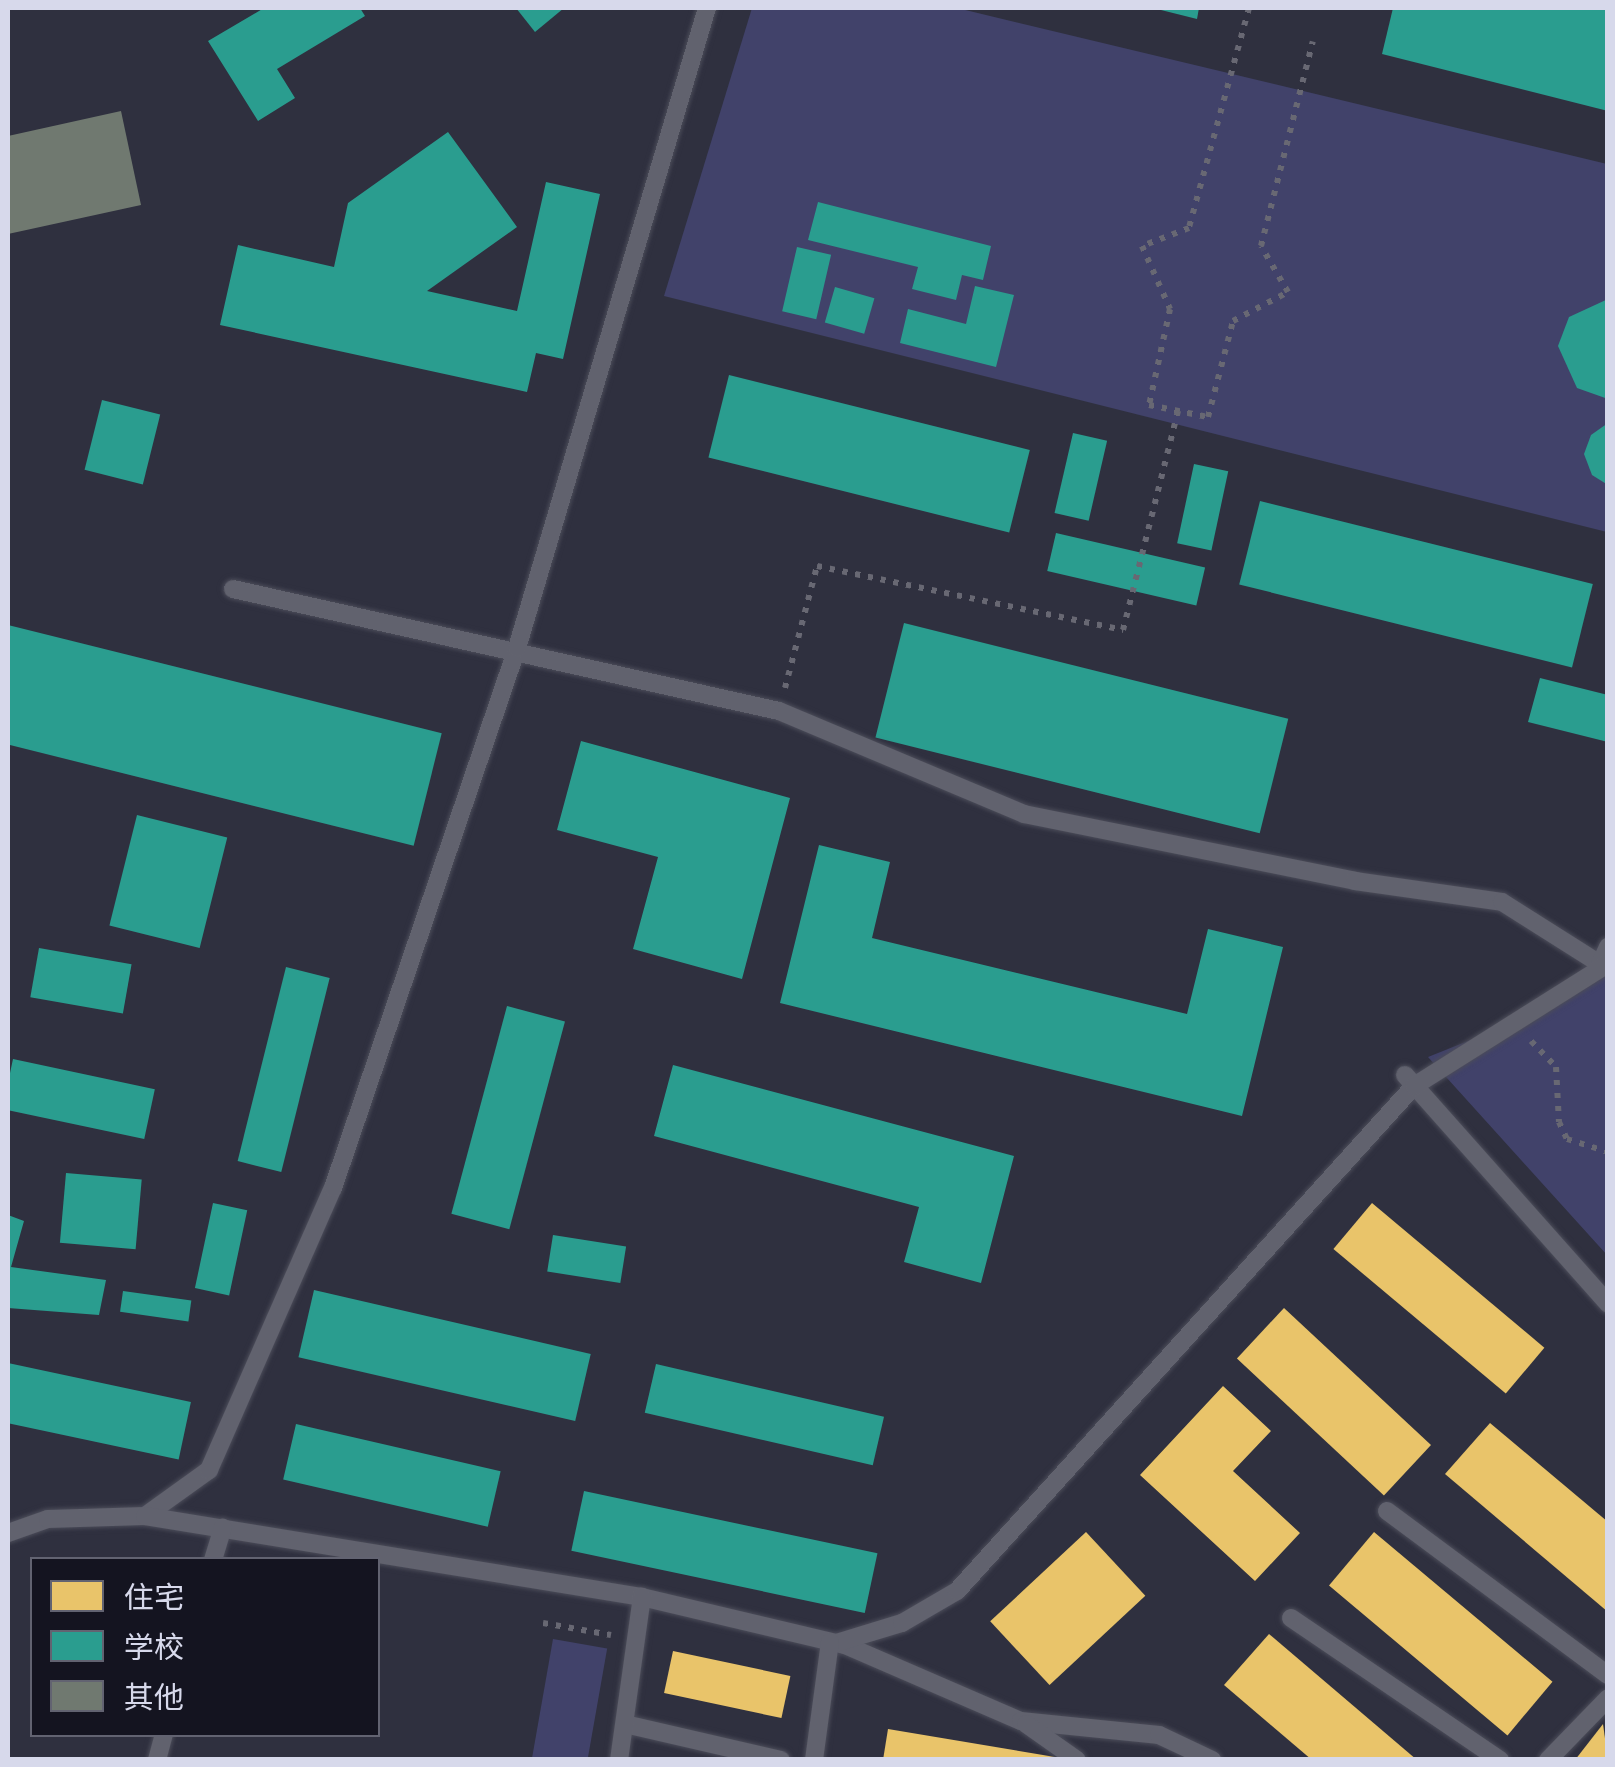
<!DOCTYPE html>
<meta charset="utf-8">
<style>
body{margin:0}
#map{position:relative;width:1615px;height:1767px;overflow:hidden;background:#2f303f;font-family:"Source Sans 3","Noto Sans SC",sans-serif}
div>[style]{position:absolute}
.green>*{inset:0;background:#41426a;transform-origin:0 0}
.homes>*{inset:0;background:#e9c46a;transform-origin:0 0}
.schools>*{inset:0;background:#2a9d8f;transform-origin:0 0}
.building>*{inset:0;background:#707970}
.path>*{height:6px;margin-top:-3px;transform-origin:0;background:repeating-linear-gradient(90deg,#686873 0 5px,transparent 0 13px)}
.roads{filter:drop-shadow(0 0 2px #4b4c59) drop-shadow(0 0 2px #4b4c59)}
.service>*{height:18px;margin:-9px;padding:0 9px;transform-origin:9px;border-radius:9px;background:#61626e}
span{translate:-50% -50%;white-space:nowrap;text-align:center;line-height:1.15;-webkit-text-stroke:10px #141420;paint-order:stroke}
.frame{position:absolute;inset:0;border:10px solid #d7d9eb;pointer-events:none}
.legend{position:absolute;left:30px;top:1557px;width:350px;height:180px;box-sizing:border-box;background:#141420;border:2px solid #626371;margin:0;padding:12px 18px;list-style:none;font-size:30px;color:#d7d9eb}
.legend li{display:flex;align-items:center;gap:20px;height:50px}
.legend b{width:50px;border:2px solid #626371}
</style>
<div id="map">
<div class="green">
<i style="clip-path:polygon(752px 8px,957px 8px,1607px 164px,1607px 532px,664px 296px)"></i>
<i style="clip-path:polygon(1607px 967px,1607px 1255px,1428px 1057px,1503px 1027px)"></i>
<i style="left:553px;top:1639px;width:55px;height:122px;rotate:10deg"></i>
</div>
<div class="homes">
<i style="left:1372px;top:1203px;width:225px;height:60px;rotate:40deg"></i>
<i style="left:1284px;top:1308px;width:201px;height:69px;rotate:43deg"></i>
<i style="clip-path:polygon(1223px 1386px,1271px 1431px,1233px 1471px,1300px 1533px,1255px 1581px,1140px 1475px)"></i>
<i style="clip-path:polygon(1490px 1423px,1608px 1522px,1608px 1612px,1445px 1474px)"></i>
<i style="left:1086px;top:1532px;width:87px;height:131px;rotate:47deg"></i>
<i style="left:1374px;top:1532px;width:233px;height:70px;rotate:40deg"></i>
<i style="clip-path:polygon(1269px 1634px,1417px 1760px,1312px 1760px,1224px 1685px)"></i>
<i style="left:673px;top:1651px;width:120px;height:43px;rotate:12deg"></i>
<i style="clip-path:polygon(1603px 1724px,1608px 1760px,1575px 1760px)"></i>
<i style="clip-path:polygon(888px 1729px,1055px 1757px,1055px 1760px,883px 1760px)"></i>
</div>
<div class="schools">
<i style="clip-path:polygon(264px 8px,360px 8px,365px 16px,277px 69px,295px 98px,258px 121px,208px 41px)"></i>
<i style="clip-path:polygon(516px 8px,564px 8px,535px 32px)"></i>
<i style="clip-path:polygon(1153px 8px,1199px 8px,1197px 19px)"></i>
<i style="clip-path:polygon(1393px 8px,1608px 8px,1608px 111px,1382px 54px)"></i>
<i style="clip-path:polygon(448px 132px,517px 227px,427px 291px,517px 311px,546px 182px,600px 194px,563px 359px,536px 353px,527px 392px,220px 325px,238px 245px,334px 267px,348px 203px)"></i>
<i style="clip-path:polygon(818px 202px,991px 246px,983px 280px,962px 275px,956px 300px,912px 289px,918px 267px,808px 240px)"></i>
<i style="left:797px;top:247px;width:35px;height:66px;rotate:13deg"></i>
<i style="clip-path:polygon(975px 286px,1014px 295px,996px 367px,900px 343px,908px 309px,966px 324px)"></i>
<i style="left:835px;top:287px;width:41px;height:37px;rotate:16deg"></i>
<i style="clip-path:polygon(1608px 299px,1608px 399px,1577px 388px,1558px 346px,1569px 317px)"></i>
<i style="left:729px;top:375px;width:310px;height:85px;rotate:14deg"></i>
<i style="left:102px;top:400px;width:60px;height:72px;rotate:14deg"></i>
<i style="clip-path:polygon(1608px 423px,1608px 485px,1592px 475px,1584px 454px,1591px 435px)"></i>
<i style="left:1073px;top:433px;width:35px;height:82px;rotate:13deg"></i>
<i style="left:1194px;top:464px;width:35px;height:81px;rotate:12deg"></i>
<i style="left:1260px;top:501px;width:343px;height:86px;rotate:14deg"></i>
<i style="left:1056px;top:533px;width:153px;height:39px;rotate:13deg"></i>
<i style="left:904px;top:623px;width:396px;height:118px;rotate:14deg"></i>
<i style="left:8px;top:625px;width:447px;height:116px;rotate:14deg"></i>
<i style="clip-path:polygon(1540px 678px,1608px 695px,1608px 742px,1528px 722px)"></i>
<i style="clip-path:polygon(581px 741px,790px 798px,742px 979px,633px 949px,658px 857px,557px 830px)"></i>
<i style="left:137px;top:815px;width:93px;height:114px;rotate:14deg"></i>
<i style="clip-path:polygon(819px 845px,890px 862px,872px 938px,1187px 1014px,1208px 929px,1283px 947px,1242px 1116px,780px 1003px)"></i>
<i style="left:39px;top:948px;width:94px;height:50px;rotate:10deg"></i>
<i style="left:286px;top:967px;width:45px;height:200px;rotate:14deg"></i>
<i style="left:507px;top:1006px;width:60px;height:215px;rotate:15deg"></i>
<i style="left:13px;top:1059px;width:145px;height:51px;rotate:12deg"></i>
<i style="clip-path:polygon(673px 1065px,1014px 1156px,981px 1283px,904px 1262px,919px 1207px,654px 1136px)"></i>
<i style="left:66px;top:1173px;width:76px;height:70px;rotate:5deg"></i>
<i style="left:213px;top:1203px;width:35px;height:87px;rotate:12deg"></i>
<i style="clip-path:polygon(8px 1215px,24px 1221px,11px 1267px,106px 1280px,99px 1315px,8px 1308px)"></i>
<i style="left:553px;top:1235px;width:74px;height:37px;rotate:9deg"></i>
<i style="left:314px;top:1290px;width:284px;height:69px;rotate:13deg"></i>
<i style="left:123px;top:1291px;width:69px;height:21px;rotate:8deg"></i>
<i style="left:8px;top:1363px;width:187px;height:59px;rotate:12deg"></i>
<i style="left:656px;top:1364px;width:234px;height:50px;rotate:13deg"></i>
<i style="left:296px;top:1424px;width:210px;height:57px;rotate:13deg"></i>
<i style="left:584px;top:1491px;width:300px;height:61px;rotate:12deg"></i>
</div>
<div class="building">
<i style="clip-path:polygon(121px 111px,141px 205px,8px 234px,8px 136px)"></i>
</div>
<div class="path">
<i style="left:1249px;top:8px;width:228px;rotate:105.3deg"></i>
<i style="left:1189px;top:228px;width:50px;rotate:159deg"></i>
<i style="left:1142px;top:246px;width:69px;rotate:66deg"></i>
<i style="left:1170px;top:309px;width:98px;rotate:102.3deg"></i>
<i style="left:1149px;top:405px;width:60px;rotate:11.5deg"></i>
<i style="left:1208px;top:417px;width:99px;rotate:-75.4deg"></i>
<i style="left:1233px;top:321px;width:62px;rotate:-27.8deg"></i>
<i style="left:1288px;top:292px;width:53px;rotate:-120.4deg"></i>
<i style="left:1261px;top:246px;width:211px;rotate:-75.8deg"></i>
<i style="left:785px;top:688px;width:126px;rotate:-75.3deg"></i>
<i style="left:817px;top:566px;width:313px;rotate:11.8deg"></i>
<i style="left:1123px;top:630px;width:226px;rotate:-75.9deg"></i>
<i style="left:1531px;top:1041px;width:36px;rotate:46deg"></i>
<i style="left:1556px;top:1067px;width:55px;rotate:86.9deg"></i>
<i style="left:1559px;top:1122px;width:19px;rotate:65deg"></i>
<i style="left:1567px;top:1139px;width:43px;rotate:17.6deg"></i>
<i style="left:543px;top:1623px;width:69px;rotate:10deg"></i>
</div>
<div class="roads">
<div class="service">
<i style="left:233px;top:589px;width:559px;rotate:12.6deg"></i>
<i style="left:779px;top:711px;width:266px;rotate:22.8deg"></i>
<i style="left:1024px;top:814px;width:338px;rotate:11.4deg"></i>
<i style="left:1355px;top:881px;width:148px;rotate:8.1deg"></i>
<i style="left:1502px;top:902px;width:116px;rotate:32.3deg"></i>
<i style="left:1600px;top:964px;width:19px;rotate:-65deg"></i>
<i style="left:1405px;top:1075px;width:306px;rotate:48.4deg"></i>
<i style="left:1387px;top:1511px;width:275px;rotate:36.6deg"></i>
<i style="left:145px;top:1516px;width:79px;rotate:-35.7deg"></i>
<i style="left:209px;top:1470px;width:308px;rotate:-66.3deg"></i>
<i style="left:333px;top:1188px;width:570px;rotate:-71.18deg"></i>
<i style="left:517px;top:648px;width:668px;rotate:-73.47deg"></i>
<i style="left:8px;top:1533px;width:42px;rotate:-19.3deg"></i>
<i style="left:48px;top:1519px;width:97px;rotate:-1.8deg"></i>
<i style="left:145px;top:1516px;width:504px;rotate:9.26deg"></i>
<i style="left:642px;top:1597px;width:209px;rotate:13.3deg"></i>
<i style="left:845px;top:1645px;width:192px;rotate:23.4deg"></i>
<i style="left:1021px;top:1721px;width:139px;rotate:5.8deg"></i>
<i style="left:1159px;top:1735px;width:59px;rotate:25.3deg"></i>
<i style="left:213px;top:1560px;width:34px;rotate:-73deg"></i>
<i style="left:1291px;top:1618px;width:253px;rotate:34.2deg"></i>
<i style="left:836px;top:1643px;width:69px;rotate:-16.9deg"></i>
<i style="left:902px;top:1623px;width:64px;rotate:-30.2deg"></i>
<i style="left:957px;top:1591px;width:681px;rotate:-47.86deg"></i>
<i style="left:1414px;top:1086px;width:229px;rotate:-32.2deg"></i>
<i style="left:625px;top:1724px;width:160px;rotate:13deg"></i>
<i style="left:1026px;top:1724px;width:62px;rotate:35.2deg"></i>
<i style="left:157px;top:1760px;width:27px;rotate:-75deg"></i>
<i style="left:619px;top:1760px;width:165px;rotate:-82deg"></i>
<i style="left:814px;top:1760px;width:119px;rotate:-82.3deg"></i>
<i style="left:1548px;top:1760px;width:86px;rotate:-45.9deg"></i>
</div>
</div>
<div class="frame"></div>
<ul class="legend">
<li><b style="height:28px;background:#e9c46a"></b>住宅</li>
<li><b style="height:28px;background:#2a9d8f"></b>学校</li>
<li><b style="height:28px;background:#707970"></b>其他</li>
</ul>
</div>
